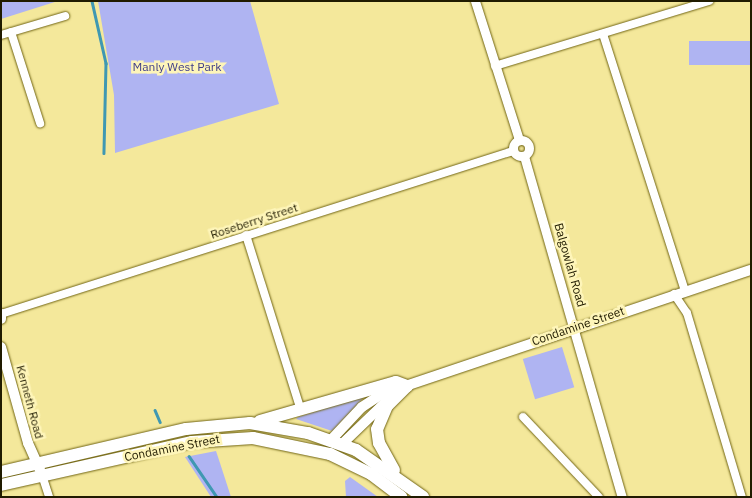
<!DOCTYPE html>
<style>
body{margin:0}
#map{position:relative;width:752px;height:498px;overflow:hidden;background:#f4e89b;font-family:"IBM Plex Sans",sans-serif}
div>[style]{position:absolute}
.green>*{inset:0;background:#afb4f2;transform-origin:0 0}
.stream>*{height:2.5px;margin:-1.25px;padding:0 1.25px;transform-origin:1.25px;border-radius:1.25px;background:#3f98b2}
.roads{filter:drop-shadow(0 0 1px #716514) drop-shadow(0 0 1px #716514)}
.minor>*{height:8px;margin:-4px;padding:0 4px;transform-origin:4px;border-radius:4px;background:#fff}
.tertiary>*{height:9px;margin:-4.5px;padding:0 4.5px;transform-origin:4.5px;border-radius:4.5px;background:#fff}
.tertiary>.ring{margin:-4.5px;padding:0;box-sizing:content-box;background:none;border:9px solid #fff;border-radius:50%}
.secondary>*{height:10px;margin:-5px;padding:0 5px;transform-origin:5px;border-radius:5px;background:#fff}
.trunk>*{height:12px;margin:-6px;padding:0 6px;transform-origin:6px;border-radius:6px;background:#fff}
span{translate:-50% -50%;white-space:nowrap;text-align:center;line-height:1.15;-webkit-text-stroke:5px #fef5b9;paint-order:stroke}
.park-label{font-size:12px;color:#3f3d88}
.street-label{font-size:12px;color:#201b00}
.frame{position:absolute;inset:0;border:2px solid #201b00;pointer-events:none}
</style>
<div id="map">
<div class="green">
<i style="clip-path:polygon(1px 1px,58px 1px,1px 19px)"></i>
<i style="clip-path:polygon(98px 1px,250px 1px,279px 104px,115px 153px,114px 95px)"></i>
<i style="left:751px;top:41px;width:24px;height:62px;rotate:90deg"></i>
<i style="left:562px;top:347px;width:42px;height:41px;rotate:73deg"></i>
<i style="clip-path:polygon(366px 395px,332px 431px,296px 419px,298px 417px)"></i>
<i style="clip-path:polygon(216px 451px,219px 460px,231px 497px,211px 497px,185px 457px)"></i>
<i style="clip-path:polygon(350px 477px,378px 497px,346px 497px,345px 481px)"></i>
</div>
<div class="stream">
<i style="left:92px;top:1px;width:64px;rotate:77.3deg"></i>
<i style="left:106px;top:63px;width:90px;rotate:91.3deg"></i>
<i style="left:155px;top:410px;width:13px;rotate:67deg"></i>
<i style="left:189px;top:456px;width:50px;rotate:55.7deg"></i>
</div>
<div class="roads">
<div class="minor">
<i style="left:11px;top:32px;width:96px;rotate:72.3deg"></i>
<i style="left:603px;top:34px;width:270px;rotate:72.3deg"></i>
<i style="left:1px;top:35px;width:67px;rotate:-16.5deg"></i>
<i style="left:495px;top:66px;width:224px;rotate:-16.9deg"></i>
<i style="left:246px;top:235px;width:184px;rotate:72.6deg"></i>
<i style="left:674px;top:294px;width:23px;rotate:56deg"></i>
<i style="left:687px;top:313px;width:192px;rotate:73.4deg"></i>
<i style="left:1px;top:314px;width:537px;rotate:-17.66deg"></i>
<i style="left:523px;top:417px;width:110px;rotate:46.5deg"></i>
<i style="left:42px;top:475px;width:23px;rotate:72deg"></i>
</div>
<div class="tertiary">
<i style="left:475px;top:1px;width:146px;rotate:72.4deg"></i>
<i class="ring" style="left:513px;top:140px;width:7px;height:7px"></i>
<i style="left:524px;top:156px;width:355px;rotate:74deg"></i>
</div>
<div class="secondary">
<i style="left:1px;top:314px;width:5px;rotate:90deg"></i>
<i style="left:1px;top:347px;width:100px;rotate:74.3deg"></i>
<i style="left:28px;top:443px;width:30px;rotate:66deg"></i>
<i style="left:331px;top:440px;width:45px;rotate:-46.8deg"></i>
<i style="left:362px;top:407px;width:24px;rotate:-33deg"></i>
<i style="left:382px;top:394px;width:389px;rotate:-18.6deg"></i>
<i style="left:341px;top:445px;width:71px;rotate:-43.9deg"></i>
</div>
<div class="trunk">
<i style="left:260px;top:421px;width:141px;rotate:-16deg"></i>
<i style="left:396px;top:382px;width:12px;rotate:20deg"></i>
<i style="left:407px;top:386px;width:28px;rotate:135deg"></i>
<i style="left:387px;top:406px;width:25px;rotate:113deg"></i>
<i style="left:377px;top:429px;width:14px;rotate:82deg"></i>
<i style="left:379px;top:443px;width:31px;rotate:61deg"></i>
<i style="left:1px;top:472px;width:190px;rotate:-13.1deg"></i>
<i style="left:186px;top:429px;width:64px;rotate:-5.4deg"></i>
<i style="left:250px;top:423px;width:59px;rotate:9.8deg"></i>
<i style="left:308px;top:433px;width:51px;rotate:19.5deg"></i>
<i style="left:356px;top:450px;width:82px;rotate:35deg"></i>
<i style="left:1px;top:485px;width:196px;rotate:-12.7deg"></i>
<i style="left:192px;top:442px;width:61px;rotate:-3.8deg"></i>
<i style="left:253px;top:438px;width:79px;rotate:11.7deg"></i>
<i style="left:330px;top:454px;width:46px;rotate:26deg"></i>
<i style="left:371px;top:474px;width:38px;rotate:37deg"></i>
</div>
</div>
<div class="park-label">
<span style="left:177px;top:67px">Manly West Park</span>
</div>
<div class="street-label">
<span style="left:254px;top:221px;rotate:-18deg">Roseberry Street</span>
<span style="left:570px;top:265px;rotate:74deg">Balgowlah Road</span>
<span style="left:578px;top:326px;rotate:-19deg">Condamine Street</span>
<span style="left:30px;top:402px;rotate:75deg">Kenneth Road</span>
<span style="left:172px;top:448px;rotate:-11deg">Condamine Street</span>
</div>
<div class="frame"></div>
</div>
